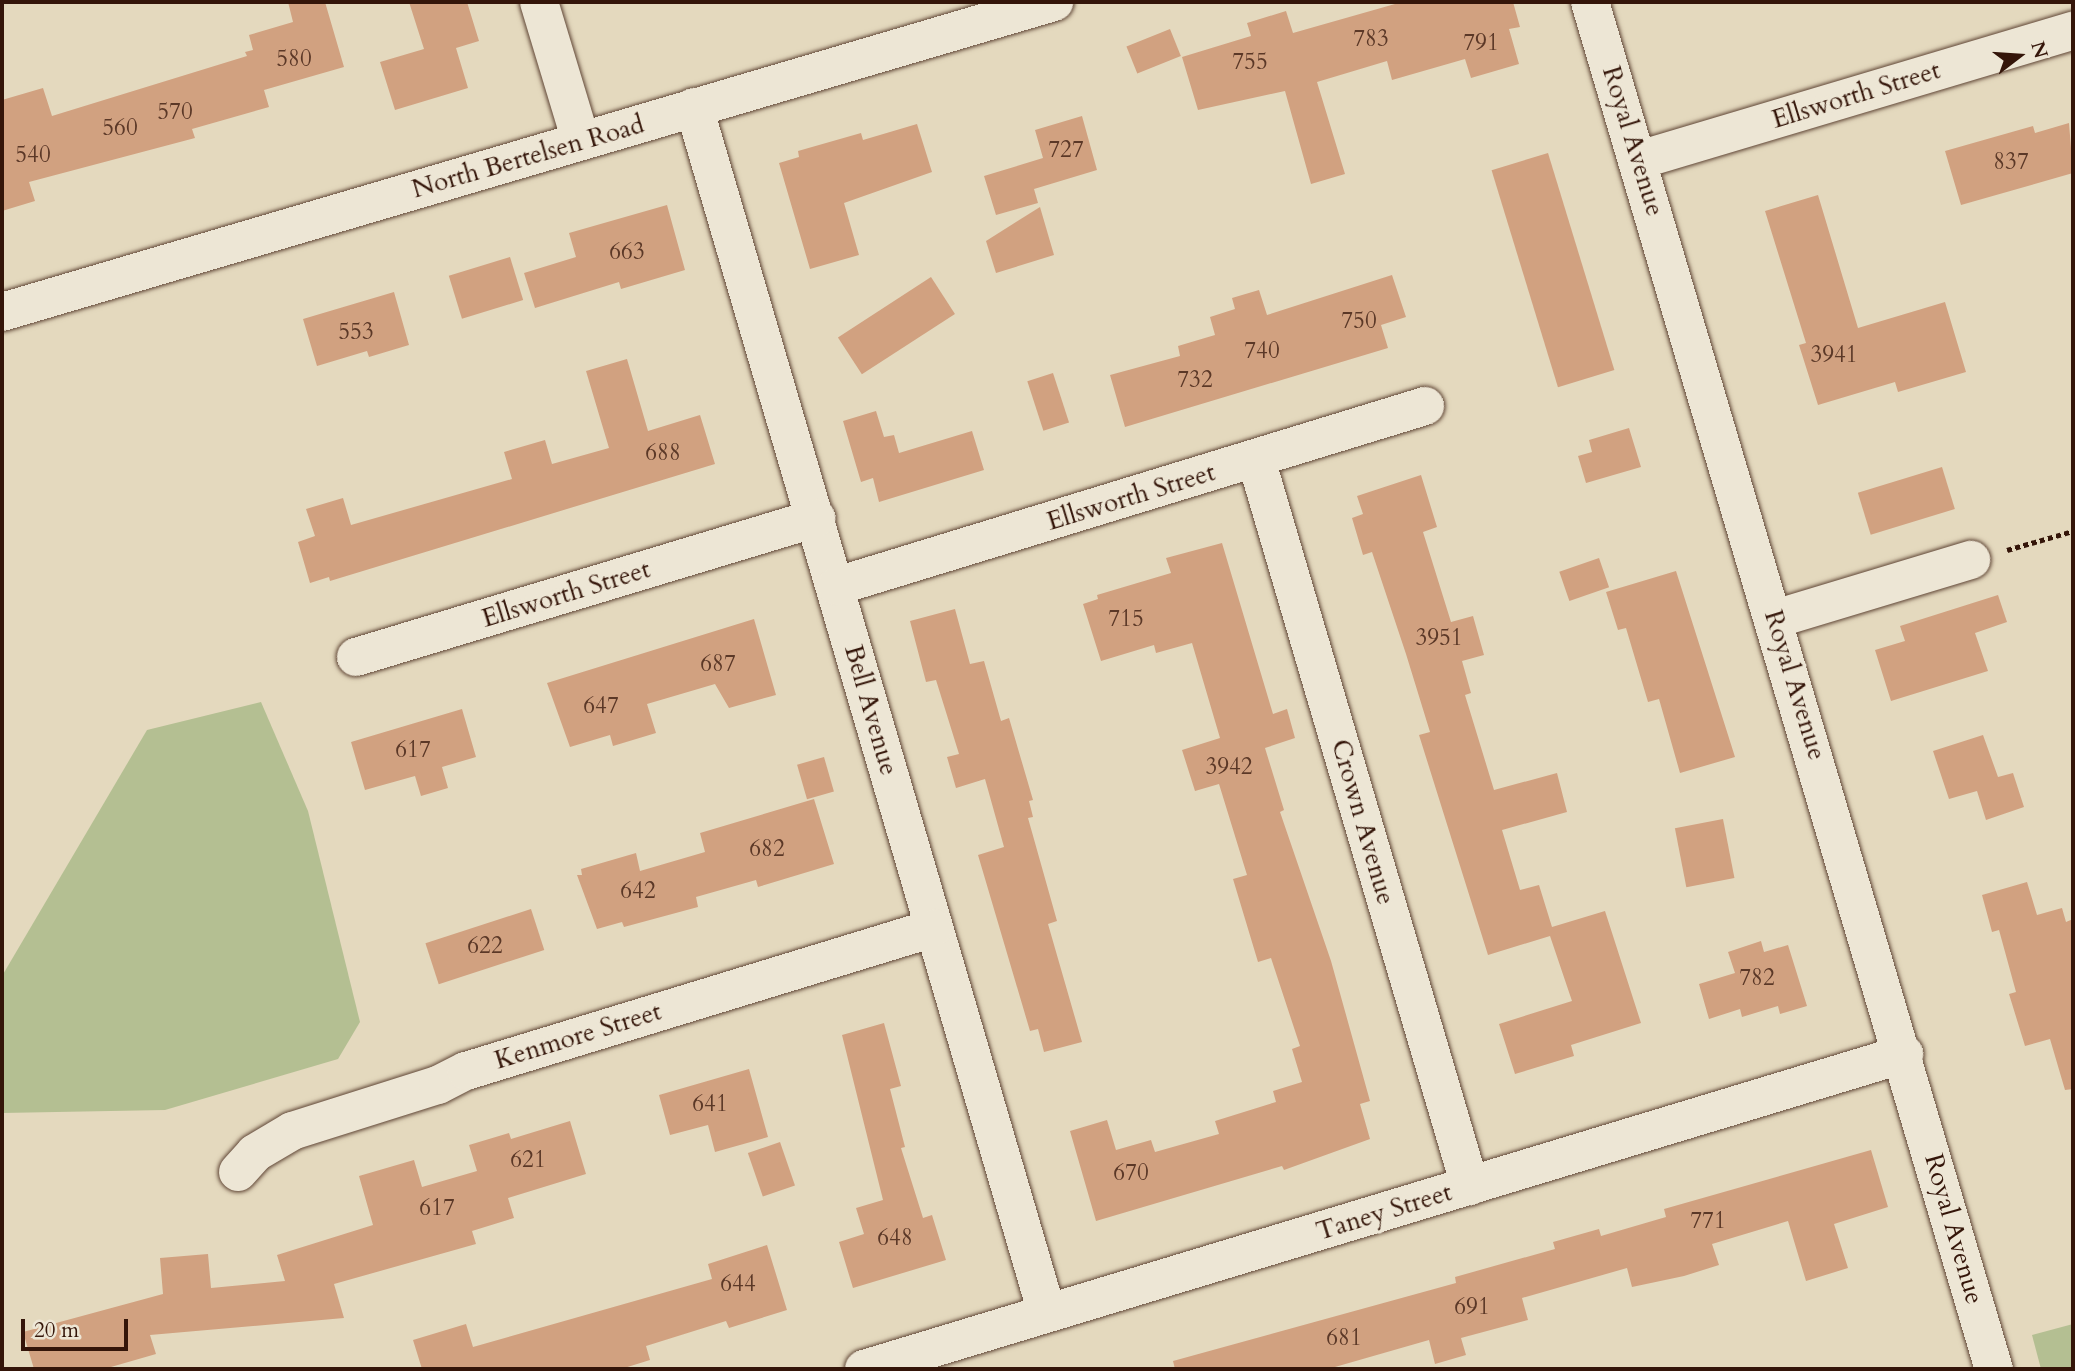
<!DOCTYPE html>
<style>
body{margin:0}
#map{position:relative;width:2075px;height:1371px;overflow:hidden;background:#e4d9be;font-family:Cardo,serif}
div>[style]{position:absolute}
.green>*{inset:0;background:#b4bf92}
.building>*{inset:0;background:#d1a180;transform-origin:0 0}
.path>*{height:4.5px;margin-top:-2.25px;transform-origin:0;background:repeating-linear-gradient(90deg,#341509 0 5px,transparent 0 8.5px)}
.roads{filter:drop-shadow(0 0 2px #604636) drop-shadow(0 0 2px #604636)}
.minor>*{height:38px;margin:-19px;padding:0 19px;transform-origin:19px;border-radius:19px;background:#ede6d5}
.tertiary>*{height:38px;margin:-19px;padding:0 19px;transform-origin:19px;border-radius:19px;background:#ede6d5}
span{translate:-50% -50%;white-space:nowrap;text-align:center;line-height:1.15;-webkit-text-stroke:7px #ede6d5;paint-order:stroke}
.number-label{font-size:23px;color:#5b3827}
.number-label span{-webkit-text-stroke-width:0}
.street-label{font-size:26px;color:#341509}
.frame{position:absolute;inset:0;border:4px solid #341509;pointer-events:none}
.north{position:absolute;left:1984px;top:21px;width:70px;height:70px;-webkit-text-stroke:5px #ede6d5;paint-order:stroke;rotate:73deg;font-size:19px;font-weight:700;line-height:28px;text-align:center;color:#341509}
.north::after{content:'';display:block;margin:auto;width:24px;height:32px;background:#341509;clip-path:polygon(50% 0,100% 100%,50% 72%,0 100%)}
.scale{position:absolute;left:21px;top:1319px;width:107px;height:32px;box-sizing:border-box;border:4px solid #341509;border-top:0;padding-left:9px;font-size:21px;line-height:24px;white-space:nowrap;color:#341509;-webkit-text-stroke:5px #ede6d5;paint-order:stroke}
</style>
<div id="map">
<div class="green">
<i style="clip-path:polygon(261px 702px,308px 811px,360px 1022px,338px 1059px,165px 1110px,2px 1113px,2px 976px,147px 730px)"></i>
<i style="clip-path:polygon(2073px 1324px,2073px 1369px,2041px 1369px,2032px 1335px)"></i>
</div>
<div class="building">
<i style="clip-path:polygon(288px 2px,325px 2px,344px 67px,264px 90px,269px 107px,192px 129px,195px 138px,29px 182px,35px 201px,2px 211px,2px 100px,43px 88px,52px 116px,247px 56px,245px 52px,253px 50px,249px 35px,293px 22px)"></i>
<i style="clip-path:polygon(409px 2px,467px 2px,479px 41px,456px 48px,468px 88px,395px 110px,380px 62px,424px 49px)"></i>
<i style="clip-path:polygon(1402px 2px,1513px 2px,1520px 27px,1509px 29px,1519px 64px,1471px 78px,1465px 59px,1392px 80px,1387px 61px,1317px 82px,1345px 174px,1311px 184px,1285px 91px,1198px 110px,1182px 57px,1251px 36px,1247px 23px,1286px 11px,1293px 33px)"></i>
<i style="left:1170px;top:29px;width:29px;height:47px;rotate:68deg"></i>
<i style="clip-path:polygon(1082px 116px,1097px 170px,1034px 189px,1038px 203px,996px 215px,984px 176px,1043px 158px,1035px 130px)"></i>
<i style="clip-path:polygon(2069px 123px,2073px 173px,1961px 205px,1945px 151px,2033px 126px,2035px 133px)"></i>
<i style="clip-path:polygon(917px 124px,932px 172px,844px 203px,859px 255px,810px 269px,779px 163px,799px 157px,798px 151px,861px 133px,863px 140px)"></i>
<i style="left:1548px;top:153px;width:227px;height:59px;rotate:73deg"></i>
<i style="clip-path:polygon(1818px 195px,1858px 328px,1945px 302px,1966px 372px,1898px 392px,1895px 382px,1818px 405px,1799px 345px,1806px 343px,1765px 211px)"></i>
<i style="clip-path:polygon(667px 205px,685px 270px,621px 289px,619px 282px,535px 308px,524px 273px,576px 257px,569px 233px)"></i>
<i style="clip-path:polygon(1040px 207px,1054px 255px,996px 273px,986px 241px)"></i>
<i style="left:510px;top:257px;width:45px;height:64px;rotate:73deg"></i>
<i style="clip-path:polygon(1392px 275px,1406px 317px,1381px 325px,1388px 348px,1125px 427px,1110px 375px,1180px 356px,1178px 346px,1215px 335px,1210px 317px,1235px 309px,1232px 298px,1259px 290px,1267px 315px)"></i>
<i style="left:931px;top:277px;width:44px;height:111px;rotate:57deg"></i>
<i style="clip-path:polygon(394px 292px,409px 345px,369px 357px,367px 351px,317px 366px,303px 319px)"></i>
<i style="clip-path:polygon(627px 359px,648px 431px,700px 415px,715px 464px,330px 581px,329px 577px,310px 583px,298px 542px,315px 536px,306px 509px,343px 498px,351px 525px,512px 479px,504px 452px,545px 440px,552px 464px,609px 448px,586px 371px)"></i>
<i style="left:1053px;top:373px;width:52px;height:27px;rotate:72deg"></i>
<i style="clip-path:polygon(876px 411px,884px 437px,894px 435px,899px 453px,972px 431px,984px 470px,879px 502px,873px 478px,861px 482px,843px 421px)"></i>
<i style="clip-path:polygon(1629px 428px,1641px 467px,1586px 483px,1578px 456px,1592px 452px,1589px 440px)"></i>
<i style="left:1942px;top:467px;width:44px;height:88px;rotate:73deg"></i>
<i style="clip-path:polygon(1421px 475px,1437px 527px,1423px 532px,1451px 622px,1473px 616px,1484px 655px,1462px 661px,1471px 693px,1465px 695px,1494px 790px,1557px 773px,1567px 812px,1502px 830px,1520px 890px,1539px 885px,1552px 927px,1605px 911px,1641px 1023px,1571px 1045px,1574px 1056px,1515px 1074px,1499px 1024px,1572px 1001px,1550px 936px,1488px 955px,1419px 735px,1430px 732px,1406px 654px,1372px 552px,1363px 555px,1352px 518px,1363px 514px,1357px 496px)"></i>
<i style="clip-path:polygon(1222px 543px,1273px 714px,1287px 709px,1295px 738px,1265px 748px,1284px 810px,1280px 812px,1331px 961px,1370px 1101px,1360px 1104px,1370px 1139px,1284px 1170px,1282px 1166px,1096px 1221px,1070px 1131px,1107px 1120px,1116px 1150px,1151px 1140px,1155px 1152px,1219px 1134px,1215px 1121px,1276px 1102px,1273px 1091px,1302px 1082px,1292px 1049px,1300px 1046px,1271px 958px,1258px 962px,1233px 879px,1247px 875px,1219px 784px,1195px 791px,1182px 750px,1220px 738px,1192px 643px,1156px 653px,1154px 645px,1101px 661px,1083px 604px,1098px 599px,1097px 595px,1171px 573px,1166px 558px)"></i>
<i style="left:1599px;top:558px;width:31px;height:42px;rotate:71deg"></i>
<i style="clip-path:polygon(1676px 571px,1735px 757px,1680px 773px,1659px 699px,1648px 702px,1626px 628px,1618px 630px,1606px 592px)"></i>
<i style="clip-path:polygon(1998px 595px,2007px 622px,1975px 633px,1988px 671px,1891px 701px,1875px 650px,1905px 641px,1900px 626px)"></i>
<i style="clip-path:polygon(955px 609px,970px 664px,984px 661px,1001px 721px,1009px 718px,1033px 800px,1029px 801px,1033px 817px,1028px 818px,1057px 921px,1048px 924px,1082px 1042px,1044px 1052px,1038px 1029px,1030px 1031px,978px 855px,1004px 847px,985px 779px,956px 788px,947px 757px,959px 754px,936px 680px,926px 682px,910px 621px)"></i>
<i style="clip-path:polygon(754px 619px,776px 695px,729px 708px,715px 684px,647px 704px,656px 733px,613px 746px,610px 735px,570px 747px,547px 683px)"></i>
<i style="clip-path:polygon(462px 709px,476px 757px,442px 767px,448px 788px,421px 796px,415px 776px,365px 790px,351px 742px)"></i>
<i style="clip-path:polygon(1983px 735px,1998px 777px,2013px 773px,2024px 807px,1986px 820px,1977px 791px,1949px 799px,1933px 751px)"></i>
<i style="left:824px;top:757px;width:36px;height:28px;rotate:74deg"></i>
<i style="clip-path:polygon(814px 799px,834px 864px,758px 887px,756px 880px,696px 897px,698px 907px,624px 927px,622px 922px,597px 929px,577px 875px,582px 875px,581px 869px,636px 853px,640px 871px,705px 852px,700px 833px)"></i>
<i style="left:1723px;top:819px;width:60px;height:49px;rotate:79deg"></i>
<i style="clip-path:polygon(2027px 882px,2037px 915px,2062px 908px,2066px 922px,2073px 919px,2073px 1089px,2065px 1090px,2050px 1039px,2025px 1046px,2009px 994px,2016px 992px,1999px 930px,1992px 932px,1982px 895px)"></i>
<i style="left:531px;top:909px;width:43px;height:111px;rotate:72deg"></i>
<i style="clip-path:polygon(1761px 941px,1764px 952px,1788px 945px,1807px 1006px,1780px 1014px,1778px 1006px,1742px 1017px,1740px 1009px,1709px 1019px,1699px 984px,1735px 973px,1728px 952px)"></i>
<i style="clip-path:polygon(884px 1023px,901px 1086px,890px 1089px,905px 1147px,901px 1148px,923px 1218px,932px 1215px,946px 1260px,853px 1288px,839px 1242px,864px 1234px,856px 1208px,883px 1200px,842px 1035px)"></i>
<i style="clip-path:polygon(749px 1069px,768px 1137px,715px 1152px,708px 1125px,670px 1135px,659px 1095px)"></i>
<i style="clip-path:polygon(570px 1121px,586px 1174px,508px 1198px,514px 1218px,472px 1231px,476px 1244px,334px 1284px,344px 1318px,150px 1335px,156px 1354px,104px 1369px,34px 1369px,23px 1332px,163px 1294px,160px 1258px,208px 1254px,211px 1288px,285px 1281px,277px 1255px,373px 1225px,359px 1176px,414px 1160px,422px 1187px,477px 1171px,469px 1145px,509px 1133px,511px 1139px)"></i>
<i style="left:780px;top:1142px;width:46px;height:34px;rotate:71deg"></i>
<i style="clip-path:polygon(1871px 1150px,1888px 1207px,1834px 1224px,1848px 1268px,1806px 1281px,1788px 1221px,1712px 1244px,1719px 1265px,1684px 1276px,1632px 1287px,1627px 1268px,1522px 1298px,1528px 1320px,1461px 1338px,1466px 1355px,1435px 1364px,1429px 1340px,1328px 1369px,1175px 1369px,1173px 1361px,1456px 1283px,1455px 1277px,1555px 1249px,1553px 1242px,1599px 1229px,1601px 1236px,1666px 1217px,1664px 1209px)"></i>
<i style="clip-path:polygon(767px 1245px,787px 1310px,729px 1328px,726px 1321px,646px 1346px,650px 1360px,621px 1369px,422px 1369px,413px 1340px,466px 1324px,473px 1347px,712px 1279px,708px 1264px)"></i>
</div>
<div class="path">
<i style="left:2007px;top:550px;width:69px;rotate:-16.1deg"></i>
</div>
<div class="roads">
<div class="minor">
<i style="left:539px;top:2px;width:145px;rotate:73.2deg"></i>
<i style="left:694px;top:107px;width:1257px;rotate:73.69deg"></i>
<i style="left:1639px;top:160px;width:453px;rotate:-16.6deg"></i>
<i style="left:1256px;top:459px;width:758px;rotate:73.6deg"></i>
<i style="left:837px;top:586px;width:615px;rotate:-17.02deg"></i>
<i style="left:1775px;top:619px;width:205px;rotate:-16.8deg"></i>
<i style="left:356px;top:657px;width:481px;rotate:-16.8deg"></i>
<i style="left:238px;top:1172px;width:25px;rotate:-48deg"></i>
<i style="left:255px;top:1153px;width:43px;rotate:-30.7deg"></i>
<i style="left:292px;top:1131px;width:153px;rotate:-17.5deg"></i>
<i style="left:438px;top:1085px;width:31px;rotate:-27deg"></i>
<i style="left:466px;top:1071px;width:488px;rotate:-17deg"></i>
<i style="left:864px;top:1369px;width:1087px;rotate:-16.85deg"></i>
</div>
<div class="tertiary">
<i style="left:1590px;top:2px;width:1425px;rotate:73.54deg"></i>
<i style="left:2px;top:312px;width:1097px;rotate:-16.42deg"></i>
</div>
</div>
<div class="number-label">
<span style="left:1371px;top:39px">783</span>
<span style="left:1481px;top:43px">791</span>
<span style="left:294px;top:59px">580</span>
<span style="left:1250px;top:62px">755</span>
<span style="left:175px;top:112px">570</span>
<span style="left:120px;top:128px">560</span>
<span style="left:1066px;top:150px">727</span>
<span style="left:33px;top:155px">540</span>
<span style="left:2011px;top:162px">837</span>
<span style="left:627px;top:252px">663</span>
<span style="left:1359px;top:321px">750</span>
<span style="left:356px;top:332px">553</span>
<span style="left:1262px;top:351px">740</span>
<span style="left:1834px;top:355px">3941</span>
<span style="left:1195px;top:380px">732</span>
<span style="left:663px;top:453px">688</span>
<span style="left:1126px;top:619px">715</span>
<span style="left:1439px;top:638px">3951</span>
<span style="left:718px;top:664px">687</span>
<span style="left:601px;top:706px">647</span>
<span style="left:413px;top:750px">617</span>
<span style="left:1229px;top:767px">3942</span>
<span style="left:767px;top:849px">682</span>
<span style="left:638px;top:891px">642</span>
<span style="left:485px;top:946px">622</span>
<span style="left:1757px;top:978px">782</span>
<span style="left:710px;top:1104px">641</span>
<span style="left:528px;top:1160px">621</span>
<span style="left:1131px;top:1173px">670</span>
<span style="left:437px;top:1208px">617</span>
<span style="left:1708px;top:1221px">771</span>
<span style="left:895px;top:1238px">648</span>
<span style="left:738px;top:1284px">644</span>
<span style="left:1472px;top:1307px">691</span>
<span style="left:1344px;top:1338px">681</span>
</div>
<div class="street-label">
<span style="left:1856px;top:95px;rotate:-17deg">Ellsworth Street</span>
<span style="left:1633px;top:141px;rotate:73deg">Royal Avenue</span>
<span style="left:528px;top:157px;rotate:-16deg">North Bertelsen Road</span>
<span style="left:1131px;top:497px;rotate:-17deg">Ellsworth Street</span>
<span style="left:566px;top:594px;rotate:-17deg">Ellsworth Street</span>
<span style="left:1795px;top:685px;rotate:73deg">Royal Avenue</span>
<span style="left:871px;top:710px;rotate:74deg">Bell Avenue</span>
<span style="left:1363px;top:822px;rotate:74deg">Crown Avenue</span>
<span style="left:578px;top:1036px;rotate:-17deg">Kenmore Street</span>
<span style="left:1384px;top:1212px;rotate:-17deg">Taney Street</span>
<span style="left:1954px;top:1229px;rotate:74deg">Royal Avenue</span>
</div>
<div class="frame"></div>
<div class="north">N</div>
<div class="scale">20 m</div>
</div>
